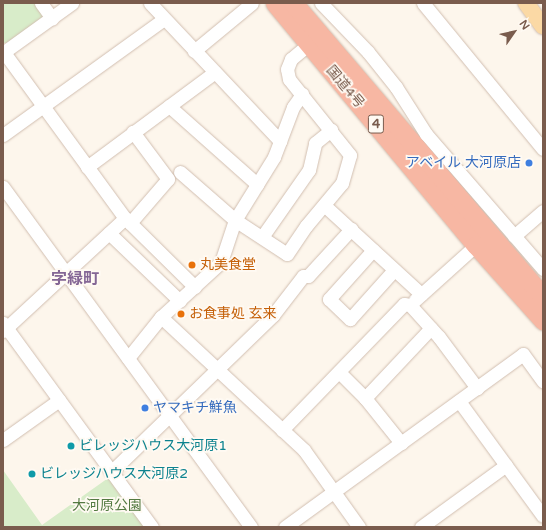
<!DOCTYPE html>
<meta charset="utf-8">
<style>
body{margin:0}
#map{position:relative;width:546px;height:530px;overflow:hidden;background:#fdf6ec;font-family:"Varela Round","Noto Sans JP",sans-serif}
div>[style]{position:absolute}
.green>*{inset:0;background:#d8ecc9}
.roads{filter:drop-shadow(0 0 1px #d1beb0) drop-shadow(0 0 1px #d1beb0)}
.minor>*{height:13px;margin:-6.5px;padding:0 6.5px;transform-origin:6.5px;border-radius:6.5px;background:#fff}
.major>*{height:16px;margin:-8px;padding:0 8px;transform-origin:8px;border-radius:8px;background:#fbd9a5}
.highway>*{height:19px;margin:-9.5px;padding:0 9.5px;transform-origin:9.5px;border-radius:9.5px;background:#f7b7a3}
.dots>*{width:11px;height:11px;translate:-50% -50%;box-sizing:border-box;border:2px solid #fffaf3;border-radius:50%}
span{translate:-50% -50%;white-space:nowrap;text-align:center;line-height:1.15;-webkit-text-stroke:3.5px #fffaf3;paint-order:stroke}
.shield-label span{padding:1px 3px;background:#fffaf3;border:1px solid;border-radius:3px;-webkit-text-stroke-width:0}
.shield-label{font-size:13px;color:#7a5c4d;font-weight:700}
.street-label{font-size:14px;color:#7a5c4d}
.shop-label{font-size:14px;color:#366cbe}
.right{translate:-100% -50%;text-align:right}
.left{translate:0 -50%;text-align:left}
.food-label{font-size:14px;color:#c56008}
.culture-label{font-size:14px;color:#0d838f}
.park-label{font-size:14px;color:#537a41}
.quarter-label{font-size:16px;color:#846695;font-weight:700}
.frame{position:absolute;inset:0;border:4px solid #7a5c4d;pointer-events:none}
.north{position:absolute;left:494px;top:12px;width:40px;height:40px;-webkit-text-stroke:3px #fffaf3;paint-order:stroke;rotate:56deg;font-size:11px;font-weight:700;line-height:16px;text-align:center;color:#7a5c4d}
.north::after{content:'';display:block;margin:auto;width:14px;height:18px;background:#7a5c4d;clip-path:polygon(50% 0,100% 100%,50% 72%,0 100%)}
</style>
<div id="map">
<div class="green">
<i style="clip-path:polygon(3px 3px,38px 3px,44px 18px,8px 43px,3px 43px)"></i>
<i style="clip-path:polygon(3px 470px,42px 525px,111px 476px,148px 527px,3px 527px)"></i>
</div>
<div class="roads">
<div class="minor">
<i style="left:41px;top:3px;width:19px;rotate:54deg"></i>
<i style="left:150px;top:3px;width:190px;rotate:46.7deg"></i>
<i style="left:321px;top:3px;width:68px;rotate:46.2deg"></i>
<i style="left:368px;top:52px;width:45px;rotate:51.3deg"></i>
<i style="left:396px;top:87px;width:56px;rotate:57.4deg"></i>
<i style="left:426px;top:134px;width:179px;rotate:49.1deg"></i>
<i style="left:423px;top:3px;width:189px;rotate:50.6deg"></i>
<i style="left:3px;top:51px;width:207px;rotate:53.9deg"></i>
<i style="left:125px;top:218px;width:98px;rotate:44.6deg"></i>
<i style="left:194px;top:51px;width:75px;rotate:-39.6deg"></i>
<i style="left:4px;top:52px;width:84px;rotate:-35.8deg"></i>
<i style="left:169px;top:106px;width:118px;rotate:41.6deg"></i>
<i style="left:3px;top:135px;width:198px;rotate:-35.8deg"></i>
<i style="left:87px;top:167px;width:159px;rotate:-36.6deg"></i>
<i style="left:180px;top:172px;width:73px;rotate:41.1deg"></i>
<i style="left:235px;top:220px;width:62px;rotate:33.2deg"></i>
<i style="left:287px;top:254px;width:34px;rotate:-56deg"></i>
<i style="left:306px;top:226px;width:56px;rotate:-50.1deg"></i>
<i style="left:342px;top:183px;width:29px;rotate:-74deg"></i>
<i style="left:350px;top:155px;width:97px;rotate:-128.8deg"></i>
<i style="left:289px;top:79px;width:10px;rotate:-101deg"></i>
<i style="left:287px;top:69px;width:11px;rotate:-68deg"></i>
<i style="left:291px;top:59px;width:23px;rotate:-40deg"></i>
<i style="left:3px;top:187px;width:421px;rotate:53.9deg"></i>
<i style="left:324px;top:205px;width:132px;rotate:42.5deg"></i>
<i style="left:130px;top:223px;width:58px;rotate:-49.2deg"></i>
<i style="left:168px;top:179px;width:59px;rotate:-126.7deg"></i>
<i style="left:109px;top:233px;width:98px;rotate:43.8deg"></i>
<i style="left:514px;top:236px;width:38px;rotate:-41deg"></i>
<i style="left:262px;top:237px;width:82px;rotate:-55deg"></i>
<i style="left:309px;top:170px;width:28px;rotate:-77deg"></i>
<i style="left:315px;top:143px;width:21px;rotate:-39deg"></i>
<i style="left:373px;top:250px;width:66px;rotate:131.9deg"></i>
<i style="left:329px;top:299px;width:29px;rotate:44deg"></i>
<i style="left:350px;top:319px;width:66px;rotate:-48.1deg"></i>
<i style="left:415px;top:300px;width:82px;rotate:-42deg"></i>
<i style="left:161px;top:317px;width:195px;rotate:42.9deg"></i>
<i style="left:304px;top:450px;width:95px;rotate:54.5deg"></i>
<i style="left:3px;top:323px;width:253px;rotate:53.9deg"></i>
<i style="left:3px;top:331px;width:166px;rotate:-42.8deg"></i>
<i style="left:128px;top:358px;width:53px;rotate:-51.2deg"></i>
<i style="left:161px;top:317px;width:81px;rotate:-42.5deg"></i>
<i style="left:221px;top:262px;width:44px;rotate:-71.6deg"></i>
<i style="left:235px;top:220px;width:74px;rotate:-58.2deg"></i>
<i style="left:274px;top:157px;width:53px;rotate:-69.2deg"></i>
<i style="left:293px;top:107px;width:16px;rotate:-55deg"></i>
<i style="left:339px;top:372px;width:37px;rotate:45deg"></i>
<i style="left:365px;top:398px;width:58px;rotate:51.3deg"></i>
<i style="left:365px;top:398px;width:96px;rotate:-46.7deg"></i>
<i style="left:459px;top:401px;width:142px;rotate:53.9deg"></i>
<i style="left:282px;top:430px;width:175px;rotate:-45.9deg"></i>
<i style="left:404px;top:304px;width:6px;rotate:9deg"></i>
<i style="left:410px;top:305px;width:43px;rotate:47.8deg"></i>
<i style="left:439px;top:337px;width:64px;rotate:53.3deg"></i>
<i style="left:3px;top:440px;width:69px;rotate:-35.5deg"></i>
<i style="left:111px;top:472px;width:226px;rotate:-44.1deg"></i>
<i style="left:273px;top:315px;width:49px;rotate:-52.4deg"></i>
<i style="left:303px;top:276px;width:5px"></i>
<i style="left:308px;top:276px;width:64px;rotate:-47.5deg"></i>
<i style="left:285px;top:527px;width:294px;rotate:-36deg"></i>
<i style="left:523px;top:354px;width:34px;rotate:54deg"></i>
<i style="left:421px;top:527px;width:105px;rotate:-36.1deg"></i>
</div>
<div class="major">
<i style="left:526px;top:3px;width:29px;rotate:54deg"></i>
</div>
<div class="highway">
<i style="left:275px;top:3px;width:315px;rotate:50.3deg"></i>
<i style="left:476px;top:245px;width:101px;rotate:48.2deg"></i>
<i style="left:293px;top:3px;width:386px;rotate:49.6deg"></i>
</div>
</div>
<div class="dots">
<i style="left:529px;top:163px;background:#3f7fe0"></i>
<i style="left:192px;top:265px;background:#e8710a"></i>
<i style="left:181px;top:314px;background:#e8710a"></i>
<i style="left:145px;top:408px;background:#3f7fe0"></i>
<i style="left:71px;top:446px;background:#0f9aa8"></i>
<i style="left:32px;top:474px;background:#0f9aa8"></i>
</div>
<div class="shield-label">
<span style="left:376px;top:124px">4</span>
</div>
<div class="street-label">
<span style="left:345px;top:87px;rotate:50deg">国道4号</span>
</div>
<div class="shop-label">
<span class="right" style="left:521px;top:163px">アベイル 大河原店</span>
<span class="left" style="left:153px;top:408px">ヤマキチ鮮魚</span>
</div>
<div class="food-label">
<span class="left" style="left:200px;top:265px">丸美食堂</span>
<span class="left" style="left:189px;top:314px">お食事処 玄来</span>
</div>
<div class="culture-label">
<span class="left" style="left:79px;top:446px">ビレッジハウス大河原1</span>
<span class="left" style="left:40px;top:474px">ビレッジハウス大河原2</span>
</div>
<div class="park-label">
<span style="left:107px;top:506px">大河原公園</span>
</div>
<div class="quarter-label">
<span style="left:75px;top:279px">字緑町</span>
</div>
<div class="frame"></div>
<div class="north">N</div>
</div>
